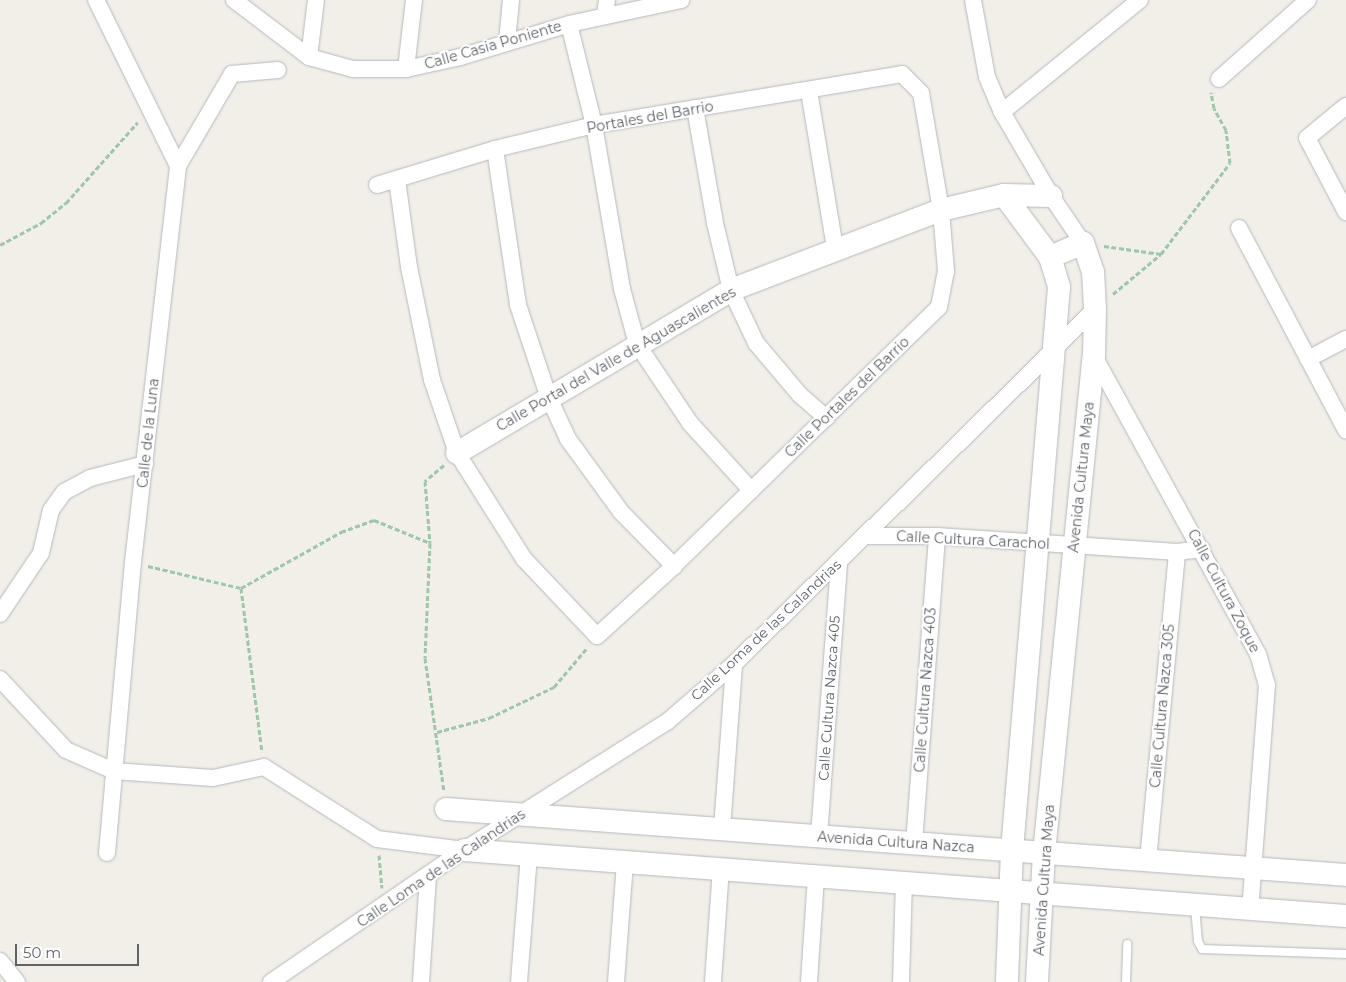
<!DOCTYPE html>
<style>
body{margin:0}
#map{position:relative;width:1346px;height:982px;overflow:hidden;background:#f1efe8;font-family:Montserrat,sans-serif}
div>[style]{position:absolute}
.path>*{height:3px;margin-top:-1.5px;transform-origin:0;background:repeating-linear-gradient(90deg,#9cc7a9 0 5px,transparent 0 7.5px)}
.roads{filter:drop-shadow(0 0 1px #b5b8bc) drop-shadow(0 0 1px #b5b8bc)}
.lane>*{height:8px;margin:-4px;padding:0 4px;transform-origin:4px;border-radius:4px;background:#fff}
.street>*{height:16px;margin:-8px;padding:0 8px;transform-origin:8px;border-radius:8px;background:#fff}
.secondary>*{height:22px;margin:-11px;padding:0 11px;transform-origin:11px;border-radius:11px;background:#fff}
span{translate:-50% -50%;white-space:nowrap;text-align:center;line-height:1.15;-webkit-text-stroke:4px #fff;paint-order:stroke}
.street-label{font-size:14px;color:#5f6368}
.scale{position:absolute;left:15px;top:944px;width:124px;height:22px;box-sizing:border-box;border:2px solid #5f6368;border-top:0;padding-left:6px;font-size:15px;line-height:18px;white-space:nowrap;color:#5f6368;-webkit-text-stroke:4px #fff;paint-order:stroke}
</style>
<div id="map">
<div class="path">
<i style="left:0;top:245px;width:47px;rotate:-28.2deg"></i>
<i style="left:41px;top:223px;width:32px;rotate:-39deg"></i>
<i style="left:66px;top:203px;width:108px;rotate:-48.4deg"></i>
<i style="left:1104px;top:246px;width:58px;rotate:8deg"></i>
<i style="left:1113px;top:294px;width:62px;rotate:-39.8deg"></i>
<i style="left:1161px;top:254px;width:114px;rotate:-52.8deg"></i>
<i style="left:1230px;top:163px;width:33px;rotate:-97deg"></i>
<i style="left:1226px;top:130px;width:25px;rotate:-119deg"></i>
<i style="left:1214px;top:108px;width:16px;rotate:-101deg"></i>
<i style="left:444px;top:465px;width:25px;rotate:140deg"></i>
<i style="left:425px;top:481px;width:62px;rotate:85.4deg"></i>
<i style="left:430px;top:543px;width:115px;rotate:92.5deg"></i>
<i style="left:425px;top:658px;width:134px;rotate:81.9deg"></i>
<i style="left:148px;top:566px;width:96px;rotate:13.3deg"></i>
<i style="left:241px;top:588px;width:165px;rotate:82.7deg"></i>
<i style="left:241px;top:588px;width:115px;rotate:-29.2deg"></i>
<i style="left:341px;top:532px;width:35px;rotate:-20deg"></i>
<i style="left:374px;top:520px;width:61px;rotate:22.3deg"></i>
<i style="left:437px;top:732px;width:54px;rotate:-15.1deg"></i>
<i style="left:489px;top:718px;width:72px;rotate:-25.5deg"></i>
<i style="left:554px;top:687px;width:51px;rotate:-49.8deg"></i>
<i style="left:379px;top:855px;width:33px;rotate:85deg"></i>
</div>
<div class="roads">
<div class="lane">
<i style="left:1195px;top:907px;width:34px;rotate:85deg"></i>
<i style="left:1198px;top:941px;width:9px;rotate:63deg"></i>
<i style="left:1202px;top:949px;width:144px;rotate:2deg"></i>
<i style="left:1126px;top:982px;width:38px;rotate:-88deg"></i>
</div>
<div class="street">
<i style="left:96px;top:0;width:185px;rotate:63.7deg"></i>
<i style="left:234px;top:0;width:94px;rotate:37.2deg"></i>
<i style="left:309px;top:57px;width:46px;rotate:15.3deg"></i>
<i style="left:353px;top:69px;width:53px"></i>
<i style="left:406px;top:69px;width:55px;rotate:-12.5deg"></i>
<i style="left:460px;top:57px;width:114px;rotate:-16.8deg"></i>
<i style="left:569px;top:24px;width:115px;rotate:-12.1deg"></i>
<i style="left:973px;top:0;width:78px;rotate:79.7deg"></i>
<i style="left:987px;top:77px;width:38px;rotate:67deg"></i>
<i style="left:1002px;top:112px;width:97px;rotate:59.7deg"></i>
<i style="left:1051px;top:196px;width:57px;rotate:55.8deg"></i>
<i style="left:605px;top:16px;width:16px;rotate:-83deg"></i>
<i style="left:569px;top:24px;width:104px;rotate:76.1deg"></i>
<i style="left:594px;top:125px;width:166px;rotate:80.3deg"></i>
<i style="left:622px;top:289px;width:57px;rotate:74.7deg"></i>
<i style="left:637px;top:344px;width:95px;rotate:56.1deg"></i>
<i style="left:690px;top:423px;width:91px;rotate:47.7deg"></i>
<i style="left:507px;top:41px;width:41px;rotate:-84.4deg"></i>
<i style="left:309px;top:57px;width:57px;rotate:-83deg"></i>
<i style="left:406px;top:69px;width:69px;rotate:-83.4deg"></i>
<i style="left:1219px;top:79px;width:119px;rotate:-41.6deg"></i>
<i style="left:809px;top:91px;width:159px;rotate:80.6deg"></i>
<i style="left:1346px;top:106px;width:50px;rotate:140.6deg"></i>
<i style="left:1307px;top:138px;width:84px;rotate:62.2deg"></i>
<i style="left:695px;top:108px;width:117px;rotate:80.1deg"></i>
<i style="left:715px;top:223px;width:69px;rotate:76.6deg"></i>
<i style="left:731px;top:290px;width:59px;rotate:64.7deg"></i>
<i style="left:756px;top:343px;width:68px;rotate:49.8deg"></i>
<i style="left:800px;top:395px;width:35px;rotate:41deg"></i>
<i style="left:1002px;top:112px;width:178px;rotate:-39.1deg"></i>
<i style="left:495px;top:149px;width:158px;rotate:81.6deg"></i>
<i style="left:518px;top:305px;width:98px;rotate:71.6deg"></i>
<i style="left:549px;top:398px;width:45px;rotate:65.1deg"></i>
<i style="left:568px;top:439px;width:90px;rotate:54deg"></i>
<i style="left:621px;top:512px;width:76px;rotate:45.5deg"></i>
<i style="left:377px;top:185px;width:123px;rotate:-17deg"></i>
<i style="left:495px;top:149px;width:102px;rotate:-13.6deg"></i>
<i style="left:594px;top:125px;width:312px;rotate:-9.4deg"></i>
<i style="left:902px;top:74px;width:27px;rotate:45deg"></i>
<i style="left:921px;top:93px;width:119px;rotate:80.3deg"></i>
<i style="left:941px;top:210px;width:61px;rotate:85.3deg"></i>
<i style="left:946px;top:271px;width:37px;rotate:101deg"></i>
<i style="left:939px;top:307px;width:371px;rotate:135.7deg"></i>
<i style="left:674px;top:566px;width:104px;rotate:137.7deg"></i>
<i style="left:597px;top:636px;width:106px;rotate:-133.5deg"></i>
<i style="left:524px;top:559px;width:125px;rotate:-122.3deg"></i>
<i style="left:457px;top:453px;width:77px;rotate:-108.9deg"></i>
<i style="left:432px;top:380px;width:115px;rotate:-101.5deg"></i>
<i style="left:409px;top:267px;width:89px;rotate:-97.8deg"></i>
<i style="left:1239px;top:228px;width:229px;rotate:62.1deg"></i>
<i style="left:1094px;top:356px;width:340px;rotate:61.2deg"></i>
<i style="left:1258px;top:654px;width:32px;rotate:74deg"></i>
<i style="left:1267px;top:685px;width:225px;rotate:94.3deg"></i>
<i style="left:1308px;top:359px;width:43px;rotate:-27.8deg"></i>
<i style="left:864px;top:536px;width:73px"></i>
<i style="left:937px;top:536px;width:241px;rotate:3.8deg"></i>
<i style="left:1177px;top:552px;width:25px;rotate:-7deg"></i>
<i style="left:0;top:614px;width:73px;rotate:-56.1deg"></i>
<i style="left:41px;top:553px;width:44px;rotate:-76.9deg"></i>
<i style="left:51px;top:510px;width:22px;rotate:-54deg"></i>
<i style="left:64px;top:492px;width:30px;rotate:-28deg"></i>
<i style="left:90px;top:478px;width:57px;rotate:-14.3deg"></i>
<i style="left:0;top:679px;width:97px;rotate:47.1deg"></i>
<i style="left:66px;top:750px;width:52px;rotate:23.6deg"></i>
<i style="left:114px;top:771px;width:99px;rotate:4deg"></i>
<i style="left:213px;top:778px;width:52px;rotate:-12.2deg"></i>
<i style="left:264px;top:767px;width:134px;rotate:32.5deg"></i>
<i style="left:377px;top:839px;width:88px;rotate:7.2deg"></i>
<i style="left:722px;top:829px;width:165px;rotate:-85.8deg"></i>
<i style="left:819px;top:836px;width:276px;rotate:-85.8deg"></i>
<i style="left:914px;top:843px;width:308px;rotate:-85.7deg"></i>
<i style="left:107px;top:853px;width:292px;rotate:-84.9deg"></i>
<i style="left:133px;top:562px;width:399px;rotate:-83.5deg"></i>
<i style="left:178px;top:166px;width:107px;rotate:-59.6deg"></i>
<i style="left:232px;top:74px;width:46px;rotate:-5deg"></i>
<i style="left:1148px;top:860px;width:309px;rotate:-84.6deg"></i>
<i style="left:0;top:961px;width:27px;rotate:51deg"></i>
<i style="left:271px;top:982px;width:234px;rotate:-34.4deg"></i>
<i style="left:464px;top:850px;width:241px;rotate:-32.3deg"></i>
<i style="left:668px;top:721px;width:87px;rotate:-40.8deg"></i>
<i style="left:734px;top:664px;width:506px;rotate:-44.52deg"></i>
<i style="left:421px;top:982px;width:106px;rotate:-86.2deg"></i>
<i style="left:519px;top:982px;width:127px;rotate:-85.5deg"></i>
<i style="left:616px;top:982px;width:120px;rotate:-85.7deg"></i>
<i style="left:713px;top:982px;width:113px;rotate:-86deg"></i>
<i style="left:809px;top:982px;width:106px;rotate:-86.2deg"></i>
<i style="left:901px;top:982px;width:99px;rotate:-88.3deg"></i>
</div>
<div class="secondary">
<i style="left:1004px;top:195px;width:77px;rotate:53.4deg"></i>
<i style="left:1050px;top:257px;width:31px;rotate:73deg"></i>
<i style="left:1059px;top:287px;width:565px;rotate:94.77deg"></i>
<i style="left:1012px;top:850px;width:132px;rotate:92.2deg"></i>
<i style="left:457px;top:453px;width:319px;rotate:-30.7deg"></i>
<i style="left:731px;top:290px;width:225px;rotate:-20.9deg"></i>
<i style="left:941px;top:210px;width:65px;rotate:-13.4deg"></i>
<i style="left:1004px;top:195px;width:47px;rotate:1.2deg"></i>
<i style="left:446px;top:809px;width:902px;rotate:4.19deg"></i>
<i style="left:464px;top:850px;width:884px;rotate:4.28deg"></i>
<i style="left:1037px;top:982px;width:129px;rotate:-86.9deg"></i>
<i style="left:1044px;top:853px;width:500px;rotate:-84.3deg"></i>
<i style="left:1094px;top:356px;width:47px;rotate:-88.8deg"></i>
<i style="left:1095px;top:309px;width:37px;rotate:-93deg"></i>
<i style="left:1093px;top:272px;width:31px;rotate:-109deg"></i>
<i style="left:1083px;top:243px;width:36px;rotate:157deg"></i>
</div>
</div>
<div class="street-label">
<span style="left:493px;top:45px;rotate:-16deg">Calle Casia Poniente</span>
<span style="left:650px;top:117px;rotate:-10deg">Portales del Barrio</span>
<span style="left:616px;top:359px;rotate:-30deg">Calle Portal del Valle de Aguascalientes</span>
<span style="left:847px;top:397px;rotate:-44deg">Calle Portales del Barrio</span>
<span style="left:148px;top:433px;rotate:-84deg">Calle de la Luna</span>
<span style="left:1081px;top:477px;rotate:-84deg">Avenida Cultura Maya</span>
<span style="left:973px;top:540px;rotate:3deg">Calle Cultura Carachol</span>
<span style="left:1224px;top:591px;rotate:62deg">Calle Cultura Zoque</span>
<span style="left:766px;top:630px;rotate:-43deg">Calle Loma de las Calandrias</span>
<span style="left:925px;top:690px;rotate:-86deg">Calle Cultura Nazca 403</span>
<span style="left:829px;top:698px;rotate:-86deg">Calle Cultura Nazca 405</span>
<span style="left:1162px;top:706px;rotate:-85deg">Calle Cultura Nazca 305</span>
<span style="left:896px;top:842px;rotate:4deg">Avenida Cultura Nazca</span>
<span style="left:441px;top:868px;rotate:-34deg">Calle Loma de las Calandrias</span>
<span style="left:1044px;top:880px;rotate:-86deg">Avenida Cultura Maya</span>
</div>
<div class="scale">50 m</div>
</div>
